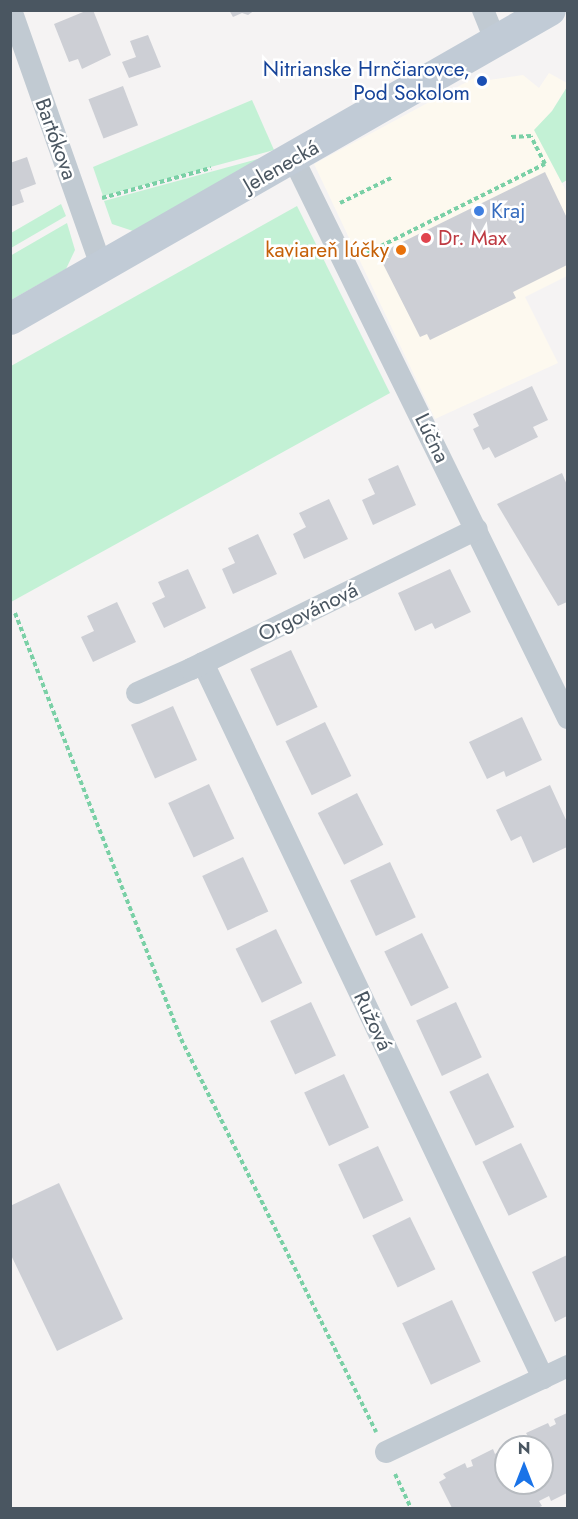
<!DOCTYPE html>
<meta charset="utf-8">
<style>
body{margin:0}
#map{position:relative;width:578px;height:1519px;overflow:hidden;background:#f5f3f3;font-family:Jost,sans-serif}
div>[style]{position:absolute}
.commercial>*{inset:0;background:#fdf9ef}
.green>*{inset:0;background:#c3f1d5}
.building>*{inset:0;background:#cdcfd5;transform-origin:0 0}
.path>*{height:4px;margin-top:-2px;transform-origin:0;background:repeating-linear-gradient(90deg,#7ad0a6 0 4.5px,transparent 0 7.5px)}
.street>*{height:22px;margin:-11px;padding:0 11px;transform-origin:11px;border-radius:11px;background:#c1cad2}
.secondary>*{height:32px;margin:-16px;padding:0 16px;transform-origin:16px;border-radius:16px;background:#c1cbd6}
.dots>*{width:16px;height:16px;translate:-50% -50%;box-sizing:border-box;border:3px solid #fff;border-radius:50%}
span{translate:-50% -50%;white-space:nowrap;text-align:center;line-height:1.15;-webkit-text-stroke:5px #fff;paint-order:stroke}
.transit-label{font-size:21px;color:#164399}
.right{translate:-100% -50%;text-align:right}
.street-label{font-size:21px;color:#4a5661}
.shop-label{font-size:21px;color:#366cbe}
.left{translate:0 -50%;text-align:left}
.health-label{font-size:21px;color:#be3a42}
.food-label{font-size:21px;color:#c56008}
.frame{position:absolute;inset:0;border:12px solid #4a5661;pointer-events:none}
.north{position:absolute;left:494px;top:1435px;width:60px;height:60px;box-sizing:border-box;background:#fff;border:2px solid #b7bbc0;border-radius:50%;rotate:0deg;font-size:16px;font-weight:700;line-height:24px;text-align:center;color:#4a5661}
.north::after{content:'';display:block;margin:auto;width:21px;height:27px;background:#1a73e8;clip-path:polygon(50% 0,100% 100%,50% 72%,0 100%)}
</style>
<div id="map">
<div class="commercial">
<i style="clip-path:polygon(549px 73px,567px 83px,567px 87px,552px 111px,535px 131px,567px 193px,567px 276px,525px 297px,558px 363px,435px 419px,314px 164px,474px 78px,482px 81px,523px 75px,539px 88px)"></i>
</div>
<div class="green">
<i style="clip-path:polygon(567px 87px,567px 180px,562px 183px,534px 130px,552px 111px)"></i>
<i style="clip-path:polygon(252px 100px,274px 150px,103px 196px,93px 167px)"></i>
<i style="clip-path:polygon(269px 156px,136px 232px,112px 224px,104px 201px)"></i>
<i style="clip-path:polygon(61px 204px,66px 216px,11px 248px,11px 233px)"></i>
<i style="clip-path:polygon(297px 206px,390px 393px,11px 602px,11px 366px)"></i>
<i style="clip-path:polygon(67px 223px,75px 250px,66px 269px,11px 300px,10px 256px)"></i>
</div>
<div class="building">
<i style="clip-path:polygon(88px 10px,93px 10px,111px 55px,82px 69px,78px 59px,69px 62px,54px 24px)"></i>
<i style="clip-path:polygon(229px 10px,255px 10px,248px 15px,242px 13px,233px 17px)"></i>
<i style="clip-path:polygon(148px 35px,161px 67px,129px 78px,122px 62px,136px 57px,130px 41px)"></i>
<i style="left:123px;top:86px;width:42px;height:37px;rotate:69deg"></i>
<i style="clip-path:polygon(27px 157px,36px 184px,20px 190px,24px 202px,10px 207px,10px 163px)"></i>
<i style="clip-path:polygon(545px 172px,567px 218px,567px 265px,513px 292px,516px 298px,430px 340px,427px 334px,420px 337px,378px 254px)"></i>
<i style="clip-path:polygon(532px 386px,548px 420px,533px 427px,538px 437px,495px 458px,489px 447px,483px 450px,473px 429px,479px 426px,473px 414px)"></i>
<i style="clip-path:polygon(398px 465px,416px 505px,373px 525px,362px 500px,375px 494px,368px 479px)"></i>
<i style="clip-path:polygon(562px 473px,567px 485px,567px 602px,558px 606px,497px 504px)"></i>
<i style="clip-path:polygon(329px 499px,348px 539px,304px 559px,293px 534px,306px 527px,299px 513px)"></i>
<i style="clip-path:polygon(258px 534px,277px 574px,233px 594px,222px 569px,235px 563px,228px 548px)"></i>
<i style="clip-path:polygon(188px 569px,206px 608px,164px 628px,152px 603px,165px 597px,158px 582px)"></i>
<i style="clip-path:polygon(450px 569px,471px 612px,435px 629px,432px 623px,415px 631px,398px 593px)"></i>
<i style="clip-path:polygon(117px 602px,136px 642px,93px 662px,81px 637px,94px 631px,87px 616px)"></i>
<i style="left:291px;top:650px;width:63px;height:45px;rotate:65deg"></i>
<i style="left:173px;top:706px;width:59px;height:46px;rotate:66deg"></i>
<i style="clip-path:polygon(522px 717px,542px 760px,506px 777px,504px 771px,487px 779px,469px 742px)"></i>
<i style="left:325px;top:722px;width:60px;height:44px;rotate:64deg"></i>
<i style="left:209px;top:784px;width:60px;height:45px;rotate:65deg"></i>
<i style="clip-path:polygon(550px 785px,567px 822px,567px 847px,533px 863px,521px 836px,511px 841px,496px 810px)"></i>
<i style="left:357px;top:793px;width:58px;height:44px;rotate:63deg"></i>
<i style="left:243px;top:857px;width:60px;height:45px;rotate:65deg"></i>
<i style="left:390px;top:862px;width:61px;height:44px;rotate:65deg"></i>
<i style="left:276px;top:929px;width:60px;height:45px;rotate:64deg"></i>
<i style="left:422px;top:933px;width:61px;height:42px;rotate:64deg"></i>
<i style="left:311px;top:1002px;width:59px;height:45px;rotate:65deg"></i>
<i style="left:456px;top:1002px;width:61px;height:44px;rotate:65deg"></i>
<i style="left:488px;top:1073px;width:60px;height:43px;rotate:64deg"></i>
<i style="left:344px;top:1074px;width:59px;height:44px;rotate:65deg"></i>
<i style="left:521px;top:1143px;width:60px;height:43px;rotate:64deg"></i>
<i style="left:378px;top:1146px;width:60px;height:44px;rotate:65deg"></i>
<i style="clip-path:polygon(59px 1183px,123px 1319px,57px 1351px,10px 1253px,10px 1206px)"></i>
<i style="left:410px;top:1217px;width:58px;height:42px;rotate:64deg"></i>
<i style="clip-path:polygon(567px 1255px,567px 1316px,555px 1322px,532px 1272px)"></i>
<i style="left:452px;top:1300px;width:68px;height:55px;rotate:65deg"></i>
<i style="clip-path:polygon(567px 1413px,567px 1493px,551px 1501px,549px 1496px,539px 1501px,542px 1506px,537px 1508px,452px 1508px,439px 1482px,446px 1478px,443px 1474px,465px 1463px,467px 1468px,473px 1466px,471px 1460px,493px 1449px,495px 1454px,506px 1447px,506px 1483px,542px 1483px,542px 1447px,506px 1447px,520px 1436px,523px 1441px,529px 1438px,526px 1433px,548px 1423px,550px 1427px,556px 1424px,554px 1419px)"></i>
</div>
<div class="path">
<i style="left:102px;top:198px;width:113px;rotate:-15.4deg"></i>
<i style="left:340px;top:203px;width:57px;rotate:-26.1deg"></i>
<i style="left:367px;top:253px;width:199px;rotate:-26.6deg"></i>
<i style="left:545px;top:164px;width:31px;rotate:-117deg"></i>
<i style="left:531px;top:136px;width:20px;rotate:177deg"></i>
<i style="left:15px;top:613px;width:457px;rotate:68.7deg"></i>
<i style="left:181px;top:1039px;width:439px;rotate:63.6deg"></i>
<i style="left:395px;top:1474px;width:38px;rotate:65deg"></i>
</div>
<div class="street">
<i style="left:11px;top:10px;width:274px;rotate:70.6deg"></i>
<i style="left:483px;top:10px;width:32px;rotate:68deg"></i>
<i style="left:293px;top:158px;width:624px;rotate:63.85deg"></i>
<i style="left:203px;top:663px;width:792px;rotate:64.57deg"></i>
<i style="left:137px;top:693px;width:59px;rotate:-24deg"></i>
<i style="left:191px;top:669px;width:318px;rotate:-26.1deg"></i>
<i style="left:386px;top:1452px;width:201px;rotate:-25.3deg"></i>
</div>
<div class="secondary">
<i style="left:10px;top:319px;width:622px;rotate:-29.78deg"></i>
</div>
<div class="dots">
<i style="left:482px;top:81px;background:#1a4fb4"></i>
<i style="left:479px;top:211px;background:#3f7fe0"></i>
<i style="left:426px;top:238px;background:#e0444e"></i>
<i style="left:401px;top:250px;background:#e8710a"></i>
</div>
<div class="transit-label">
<span class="right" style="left:470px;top:81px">Nitrianske Hrnčiarovce,<br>Pod Sokolom</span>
</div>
<div class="street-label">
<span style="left:56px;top:139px;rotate:70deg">Bartókova</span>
<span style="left:281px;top:166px;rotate:-30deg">Jelenecká</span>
<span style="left:432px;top:438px;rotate:64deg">Lúčna</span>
<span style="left:308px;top:612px;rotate:-26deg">Orgovánová</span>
<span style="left:373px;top:1021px;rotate:65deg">Ružová</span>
</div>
<div class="shop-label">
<span class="left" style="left:491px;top:211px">Kraj</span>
</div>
<div class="health-label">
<span class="left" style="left:438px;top:238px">Dr. Max</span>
</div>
<div class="food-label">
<span class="right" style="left:389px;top:250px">kaviareň lúčky</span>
</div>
<div class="frame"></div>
<div class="north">N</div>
</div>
